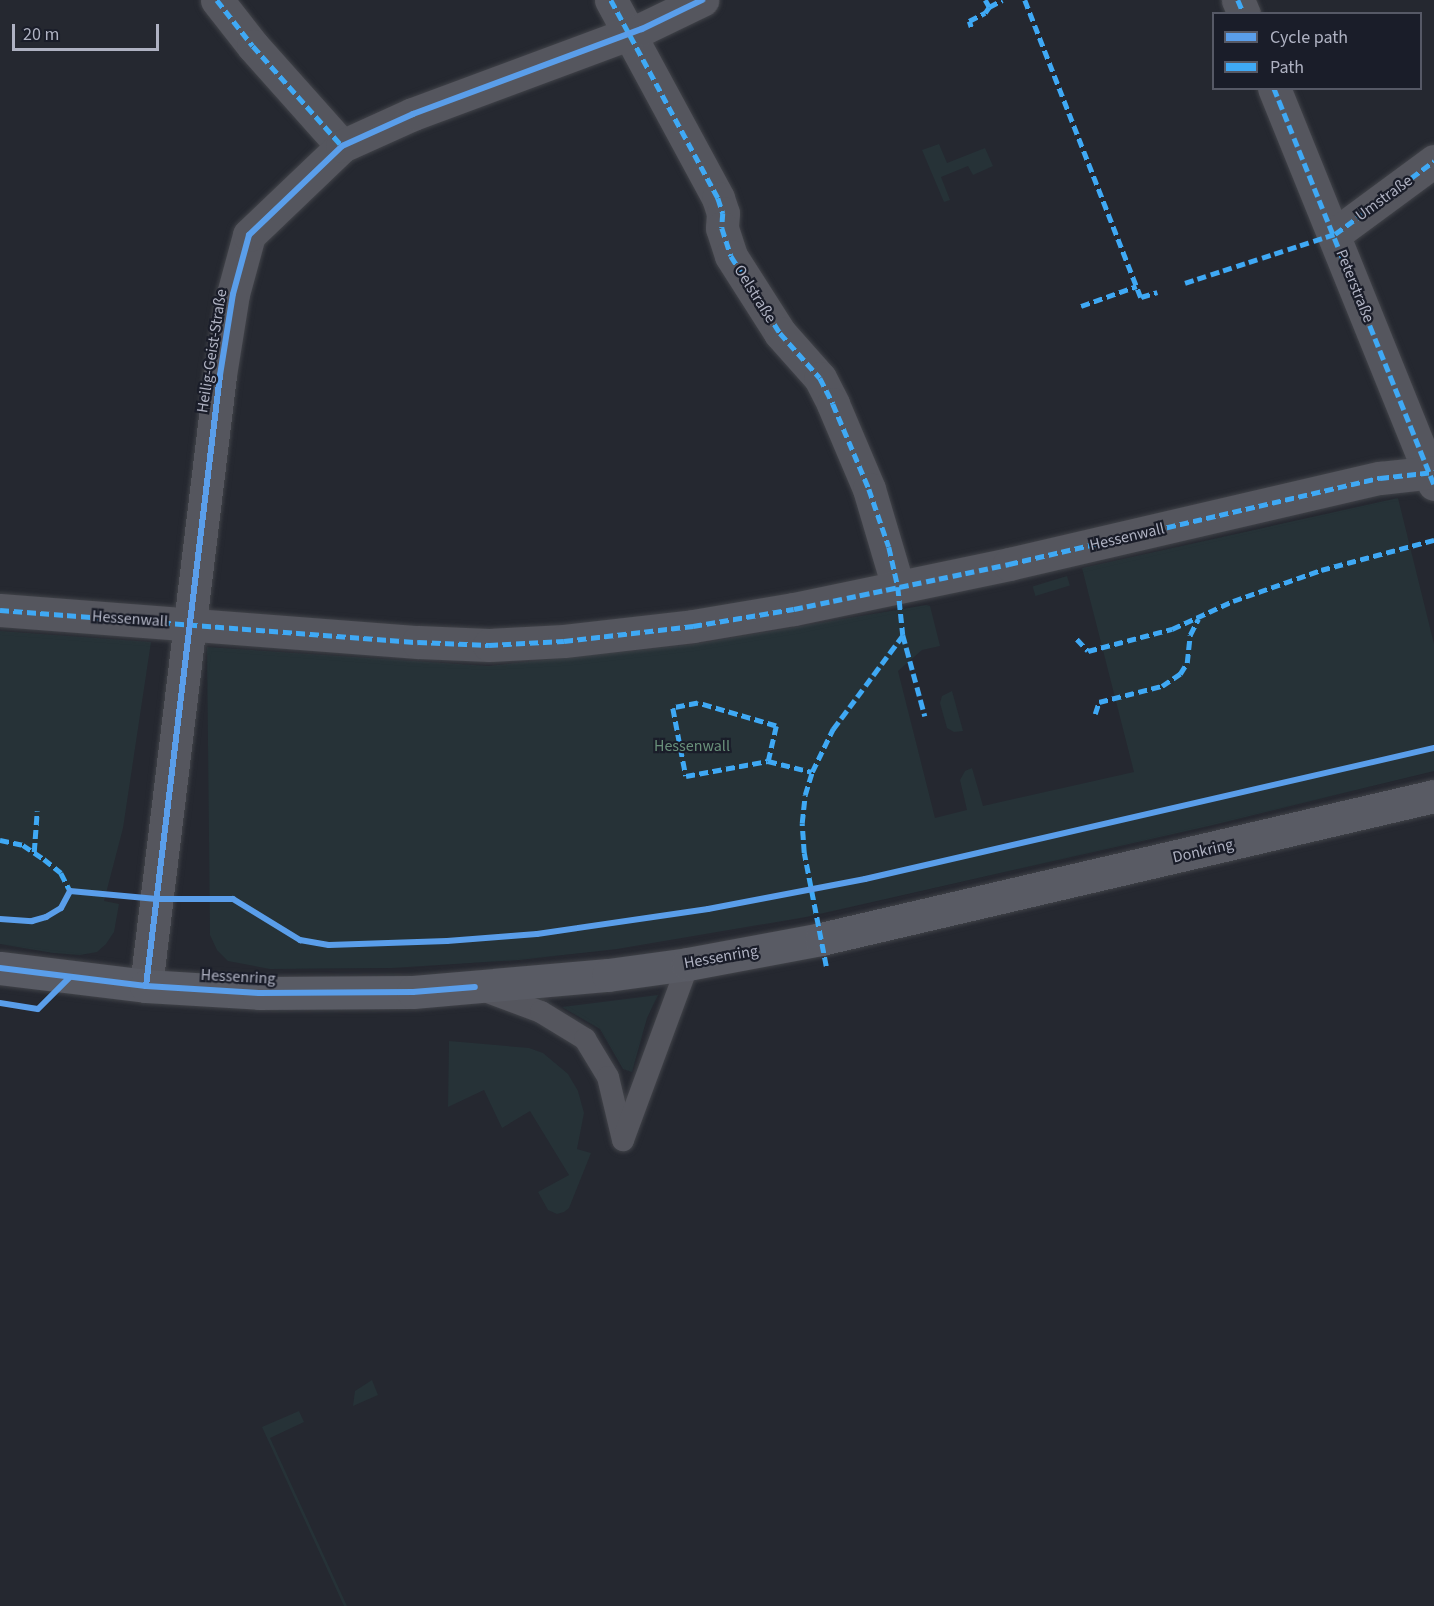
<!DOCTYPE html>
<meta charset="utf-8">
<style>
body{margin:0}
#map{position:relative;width:1434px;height:1606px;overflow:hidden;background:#252830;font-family:"Source Sans 3",sans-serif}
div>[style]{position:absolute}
.green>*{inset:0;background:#263237;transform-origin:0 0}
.roads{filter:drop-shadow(0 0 2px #414349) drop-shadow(0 0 2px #414349)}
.lane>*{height:22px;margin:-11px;padding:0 11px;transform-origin:11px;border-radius:11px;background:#55565e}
.street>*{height:33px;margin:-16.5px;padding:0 16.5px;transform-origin:16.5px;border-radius:16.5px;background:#55565e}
.secondary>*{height:33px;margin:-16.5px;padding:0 16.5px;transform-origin:16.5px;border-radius:16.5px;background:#595b64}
.quiet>*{height:4.5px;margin-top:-2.25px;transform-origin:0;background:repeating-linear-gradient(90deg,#3fa9f5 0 9px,transparent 0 13.5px)}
.cycleway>*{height:6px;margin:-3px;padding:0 3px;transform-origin:3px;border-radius:3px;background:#5a9eea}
span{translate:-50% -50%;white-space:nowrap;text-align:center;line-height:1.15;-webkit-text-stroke:4.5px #1a1d29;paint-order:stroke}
.street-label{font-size:16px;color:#afb2c2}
.park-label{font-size:16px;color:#69907a}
.legend{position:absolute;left:1212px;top:12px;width:210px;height:78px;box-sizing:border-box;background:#1a1d29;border:2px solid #565966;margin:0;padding:8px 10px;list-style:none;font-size:18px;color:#afb2c2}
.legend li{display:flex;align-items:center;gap:12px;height:30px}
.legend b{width:30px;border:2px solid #565966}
.scale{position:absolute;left:12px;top:24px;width:147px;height:27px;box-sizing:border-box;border:3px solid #afb2c2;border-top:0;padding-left:8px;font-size:18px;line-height:21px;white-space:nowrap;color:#afb2c2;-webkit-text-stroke:4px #1a1d29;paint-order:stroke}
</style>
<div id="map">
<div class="green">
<i style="clip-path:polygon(939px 144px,947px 163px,985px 148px,993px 166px,973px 175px,968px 166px,941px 177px,950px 200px,944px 202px,922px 150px)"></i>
<i style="clip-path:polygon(1398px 498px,1434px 644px,1434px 771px,1213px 825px,806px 917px,617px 949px,519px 960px,392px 968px,270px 969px,228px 961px,217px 950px,210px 935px,207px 647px,488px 666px,695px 644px,926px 605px,930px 606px,940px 646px,922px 650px,898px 671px,935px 818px,967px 810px,960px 780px,965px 771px,972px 768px,983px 806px,1134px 772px,1082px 568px)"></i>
<i style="left:1067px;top:576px;width:10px;height:36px;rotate:73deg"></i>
<i style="clip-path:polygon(0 631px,151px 642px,123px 828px,104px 901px,119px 904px,114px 932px,106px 944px,97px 952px,80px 955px,53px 953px,0 944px)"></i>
<i style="clip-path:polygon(952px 691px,963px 731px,954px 732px,947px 728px,940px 703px,942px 696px)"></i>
<i style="clip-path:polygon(658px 995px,647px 1018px,632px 1072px,623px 1069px,600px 1029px,562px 1007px)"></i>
<i style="clip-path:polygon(449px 1041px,529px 1048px,543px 1053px,568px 1074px,578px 1091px,584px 1113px,577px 1149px,591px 1153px,569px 1208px,564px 1212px,557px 1214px,548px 1210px,538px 1192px,569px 1175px,530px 1111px,502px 1128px,484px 1090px,448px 1107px)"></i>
<i style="clip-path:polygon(372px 1380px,378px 1395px,353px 1406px,355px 1391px)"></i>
<i style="clip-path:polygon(299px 1411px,304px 1422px,270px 1438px,347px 1606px,344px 1606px,262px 1427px)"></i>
</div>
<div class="roads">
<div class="lane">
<i style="left:482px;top:990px;width:63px;rotate:20.4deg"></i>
<i style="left:541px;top:1012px;width:52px;rotate:31.5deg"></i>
<i style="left:585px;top:1039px;width:44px;rotate:58.8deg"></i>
<i style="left:608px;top:1077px;width:65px;rotate:76.6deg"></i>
<i style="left:623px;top:1140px;width:188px;rotate:-69.7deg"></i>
</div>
<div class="street">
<i style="left:217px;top:0;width:58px;rotate:52deg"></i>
<i style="left:253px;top:46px;width:134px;rotate:48.3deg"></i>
<i style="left:611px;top:0;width:225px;rotate:61.6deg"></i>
<i style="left:718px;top:198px;width:16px;rotate:72deg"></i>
<i style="left:723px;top:213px;width:15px;rotate:94deg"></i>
<i style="left:722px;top:228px;width:29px;rotate:72deg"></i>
<i style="left:731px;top:256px;width:91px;rotate:57.5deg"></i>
<i style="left:780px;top:333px;width:60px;rotate:48.4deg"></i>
<i style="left:820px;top:378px;width:29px;rotate:63deg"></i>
<i style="left:833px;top:404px;width:92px;rotate:67deg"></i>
<i style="left:869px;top:489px;width:102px;rotate:73.5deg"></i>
<i style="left:1238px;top:0;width:15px;rotate:67deg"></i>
<i style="left:1274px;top:88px;width:427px;rotate:68deg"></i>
<i style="left:1335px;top:234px;width:123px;rotate:-36.4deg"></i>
<i style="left:0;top:610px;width:419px;rotate:4.4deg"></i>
<i style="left:418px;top:642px;width:71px;rotate:2.4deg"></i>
<i style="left:489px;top:645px;width:75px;rotate:-3.1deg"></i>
<i style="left:564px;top:641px;width:130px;rotate:-6.6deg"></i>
<i style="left:693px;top:626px;width:102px;rotate:-9.6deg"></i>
<i style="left:794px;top:609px;width:220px;rotate:-11.8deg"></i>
<i style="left:1009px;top:564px;width:381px;rotate:-13.1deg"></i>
<i style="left:1380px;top:478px;width:54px;rotate:-6.3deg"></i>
<i style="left:146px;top:986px;width:615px;rotate:-83.09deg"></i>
<i style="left:220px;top:375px;width:82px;rotate:-80.9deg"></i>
<i style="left:233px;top:294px;width:61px;rotate:-74.8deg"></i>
<i style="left:249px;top:235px;width:129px;rotate:-43.7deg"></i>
<i style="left:342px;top:146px;width:78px;rotate:-24.3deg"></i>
<i style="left:413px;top:114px;width:244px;rotate:-20.4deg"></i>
<i style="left:642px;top:29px;width:67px;rotate:-25.8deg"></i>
</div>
<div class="secondary">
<i style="left:0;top:968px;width:147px;rotate:7deg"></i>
<i style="left:146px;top:986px;width:113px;rotate:3.5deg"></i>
<i style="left:259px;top:993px;width:154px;rotate:-0.4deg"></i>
<i style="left:413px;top:992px;width:196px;rotate:-5deg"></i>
<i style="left:608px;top:975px;width:81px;rotate:-7.8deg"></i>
<i style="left:688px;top:964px;width:135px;rotate:-10.6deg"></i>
<i style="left:821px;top:939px;width:629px;rotate:-13.13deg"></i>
</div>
</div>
<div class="quiet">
<i style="left:217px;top:0;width:58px;rotate:52deg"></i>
<i style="left:253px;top:46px;width:134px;rotate:48.3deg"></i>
<i style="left:611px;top:0;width:225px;rotate:61.6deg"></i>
<i style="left:718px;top:198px;width:16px;rotate:72deg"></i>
<i style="left:723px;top:213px;width:15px;rotate:94deg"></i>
<i style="left:722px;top:228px;width:29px;rotate:72deg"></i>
<i style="left:731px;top:256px;width:91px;rotate:57.5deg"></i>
<i style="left:780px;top:333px;width:60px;rotate:48.4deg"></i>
<i style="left:820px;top:378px;width:29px;rotate:63deg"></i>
<i style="left:833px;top:404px;width:92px;rotate:67deg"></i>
<i style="left:869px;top:489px;width:61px;rotate:71deg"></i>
<i style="left:889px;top:547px;width:41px;rotate:77.3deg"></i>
<i style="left:898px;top:587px;width:48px;rotate:84.1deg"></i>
<i style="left:903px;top:635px;width:84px;rotate:74.8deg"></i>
<i style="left:1025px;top:0;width:319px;rotate:68.7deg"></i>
<i style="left:1141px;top:297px;width:17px;rotate:-17deg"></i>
<i style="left:1238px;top:0;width:15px;rotate:67deg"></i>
<i style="left:989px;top:7px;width:15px;rotate:-28deg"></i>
<i style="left:971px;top:27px;width:6px;rotate:-108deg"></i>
<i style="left:969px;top:21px;width:18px;rotate:-27deg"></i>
<i style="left:985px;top:13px;width:7px;rotate:-56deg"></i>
<i style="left:989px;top:7px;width:8px;rotate:-120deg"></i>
<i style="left:1274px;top:88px;width:427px;rotate:68deg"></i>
<i style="left:1185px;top:283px;width:158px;rotate:-18.1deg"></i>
<i style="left:1335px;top:234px;width:123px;rotate:-36.4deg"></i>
<i style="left:1081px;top:306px;width:59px;rotate:-19.7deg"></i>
<i style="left:0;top:610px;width:419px;rotate:4.4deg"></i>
<i style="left:418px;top:642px;width:71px;rotate:2.4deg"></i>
<i style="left:489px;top:645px;width:75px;rotate:-3.1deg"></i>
<i style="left:564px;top:641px;width:130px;rotate:-6.6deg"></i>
<i style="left:693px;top:626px;width:102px;rotate:-9.6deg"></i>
<i style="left:794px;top:609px;width:220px;rotate:-11.8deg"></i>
<i style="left:1009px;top:564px;width:381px;rotate:-13.1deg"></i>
<i style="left:1380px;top:478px;width:54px;rotate:-6.3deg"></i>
<i style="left:1077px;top:639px;width:16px;rotate:47deg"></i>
<i style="left:1088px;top:651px;width:87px;rotate:-14.7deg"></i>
<i style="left:1172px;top:629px;width:67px;rotate:-24.7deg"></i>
<i style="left:1233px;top:601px;width:93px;rotate:-19.4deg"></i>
<i style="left:1321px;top:570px;width:117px;rotate:-14.9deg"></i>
<i style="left:1095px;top:714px;width:13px;rotate:-72deg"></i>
<i style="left:1099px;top:702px;width:65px;rotate:-14.3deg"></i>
<i style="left:1162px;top:686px;width:22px;rotate:-34deg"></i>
<i style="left:1180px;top:674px;width:13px;rotate:-58deg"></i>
<i style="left:1187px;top:663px;width:28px;rotate:-84deg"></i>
<i style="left:1190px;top:635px;width:18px;rotate:-63deg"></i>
<i style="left:768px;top:761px;width:36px;rotate:-77deg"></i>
<i style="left:776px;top:726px;width:81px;rotate:-163.6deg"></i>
<i style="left:698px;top:703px;width:25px;rotate:169deg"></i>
<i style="left:673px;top:708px;width:69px;rotate:79.2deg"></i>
<i style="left:686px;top:776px;width:83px;rotate:-10.4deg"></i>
<i style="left:768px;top:761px;width:45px;rotate:14deg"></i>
<i style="left:0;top:840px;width:24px;rotate:12deg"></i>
<i style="left:23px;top:845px;width:25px;rotate:34deg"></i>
<i style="left:44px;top:859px;width:22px;rotate:39deg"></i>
<i style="left:61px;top:873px;width:20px;rotate:63deg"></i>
<i style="left:34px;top:852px;width:41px;rotate:-85.8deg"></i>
<i style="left:826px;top:966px;width:115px;rotate:-101deg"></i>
<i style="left:804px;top:853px;width:30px;rotate:-94deg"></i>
<i style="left:802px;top:823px;width:28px;rotate:-84deg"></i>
<i style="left:805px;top:795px;width:24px;rotate:-73deg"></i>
<i style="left:812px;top:772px;width:48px;rotate:-64deg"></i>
<i style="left:833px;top:729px;width:117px;rotate:-53.3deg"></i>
</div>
<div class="cycleway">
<i style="left:0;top:919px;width:32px;rotate:4deg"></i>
<i style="left:32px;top:921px;width:15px;rotate:-16deg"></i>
<i style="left:46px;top:917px;width:17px;rotate:-31deg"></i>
<i style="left:61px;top:908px;width:19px;rotate:-62deg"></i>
<i style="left:70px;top:891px;width:87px;rotate:5.3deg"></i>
<i style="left:157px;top:899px;width:76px"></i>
<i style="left:233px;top:899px;width:79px;rotate:31.5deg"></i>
<i style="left:300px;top:940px;width:29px;rotate:10deg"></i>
<i style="left:329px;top:945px;width:118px;rotate:-1.9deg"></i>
<i style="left:447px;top:941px;width:90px;rotate:-4.4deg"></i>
<i style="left:537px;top:934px;width:173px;rotate:-8.3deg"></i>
<i style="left:708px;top:909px;width:160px;rotate:-10.8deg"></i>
<i style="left:865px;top:879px;width:584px;rotate:-12.97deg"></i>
<i style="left:0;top:968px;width:147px;rotate:7deg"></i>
<i style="left:146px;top:986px;width:113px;rotate:3.5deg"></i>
<i style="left:259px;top:993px;width:154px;rotate:-0.4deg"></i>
<i style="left:413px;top:992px;width:62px;rotate:-4.6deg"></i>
<i style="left:146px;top:986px;width:615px;rotate:-83.09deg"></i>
<i style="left:220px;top:375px;width:82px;rotate:-80.9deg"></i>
<i style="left:233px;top:294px;width:61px;rotate:-74.8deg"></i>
<i style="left:249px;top:235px;width:129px;rotate:-43.7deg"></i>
<i style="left:342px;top:146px;width:78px;rotate:-24.3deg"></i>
<i style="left:413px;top:114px;width:244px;rotate:-20.4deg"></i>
<i style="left:642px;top:29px;width:67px;rotate:-25.8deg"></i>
<i style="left:0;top:1003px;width:38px;rotate:9deg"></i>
<i style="left:38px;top:1009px;width:44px;rotate:-45deg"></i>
</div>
<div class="street-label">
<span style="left:1384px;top:198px;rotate:-36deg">Umstraße</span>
<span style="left:1355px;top:286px;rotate:68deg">Peterstraße</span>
<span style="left:755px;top:294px;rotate:58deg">Oelstraße</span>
<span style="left:212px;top:351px;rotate:-81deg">Heilig-Geist-Straße</span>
<span style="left:1127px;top:537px;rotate:-13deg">Hessenwall</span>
<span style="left:130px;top:619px;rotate:4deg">Hessenwall</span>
<span style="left:1203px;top:851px;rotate:-13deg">Donkring</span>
<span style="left:721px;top:957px;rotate:-10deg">Hessenring</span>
<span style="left:238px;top:977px;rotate:3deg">Hessenring</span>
</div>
<div class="park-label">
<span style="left:692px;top:746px">Hessenwall</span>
</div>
<ul class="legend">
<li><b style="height:8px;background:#5a9eea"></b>Cycle path</li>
<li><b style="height:8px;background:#3fa9f5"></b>Path</li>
</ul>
<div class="scale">20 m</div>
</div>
